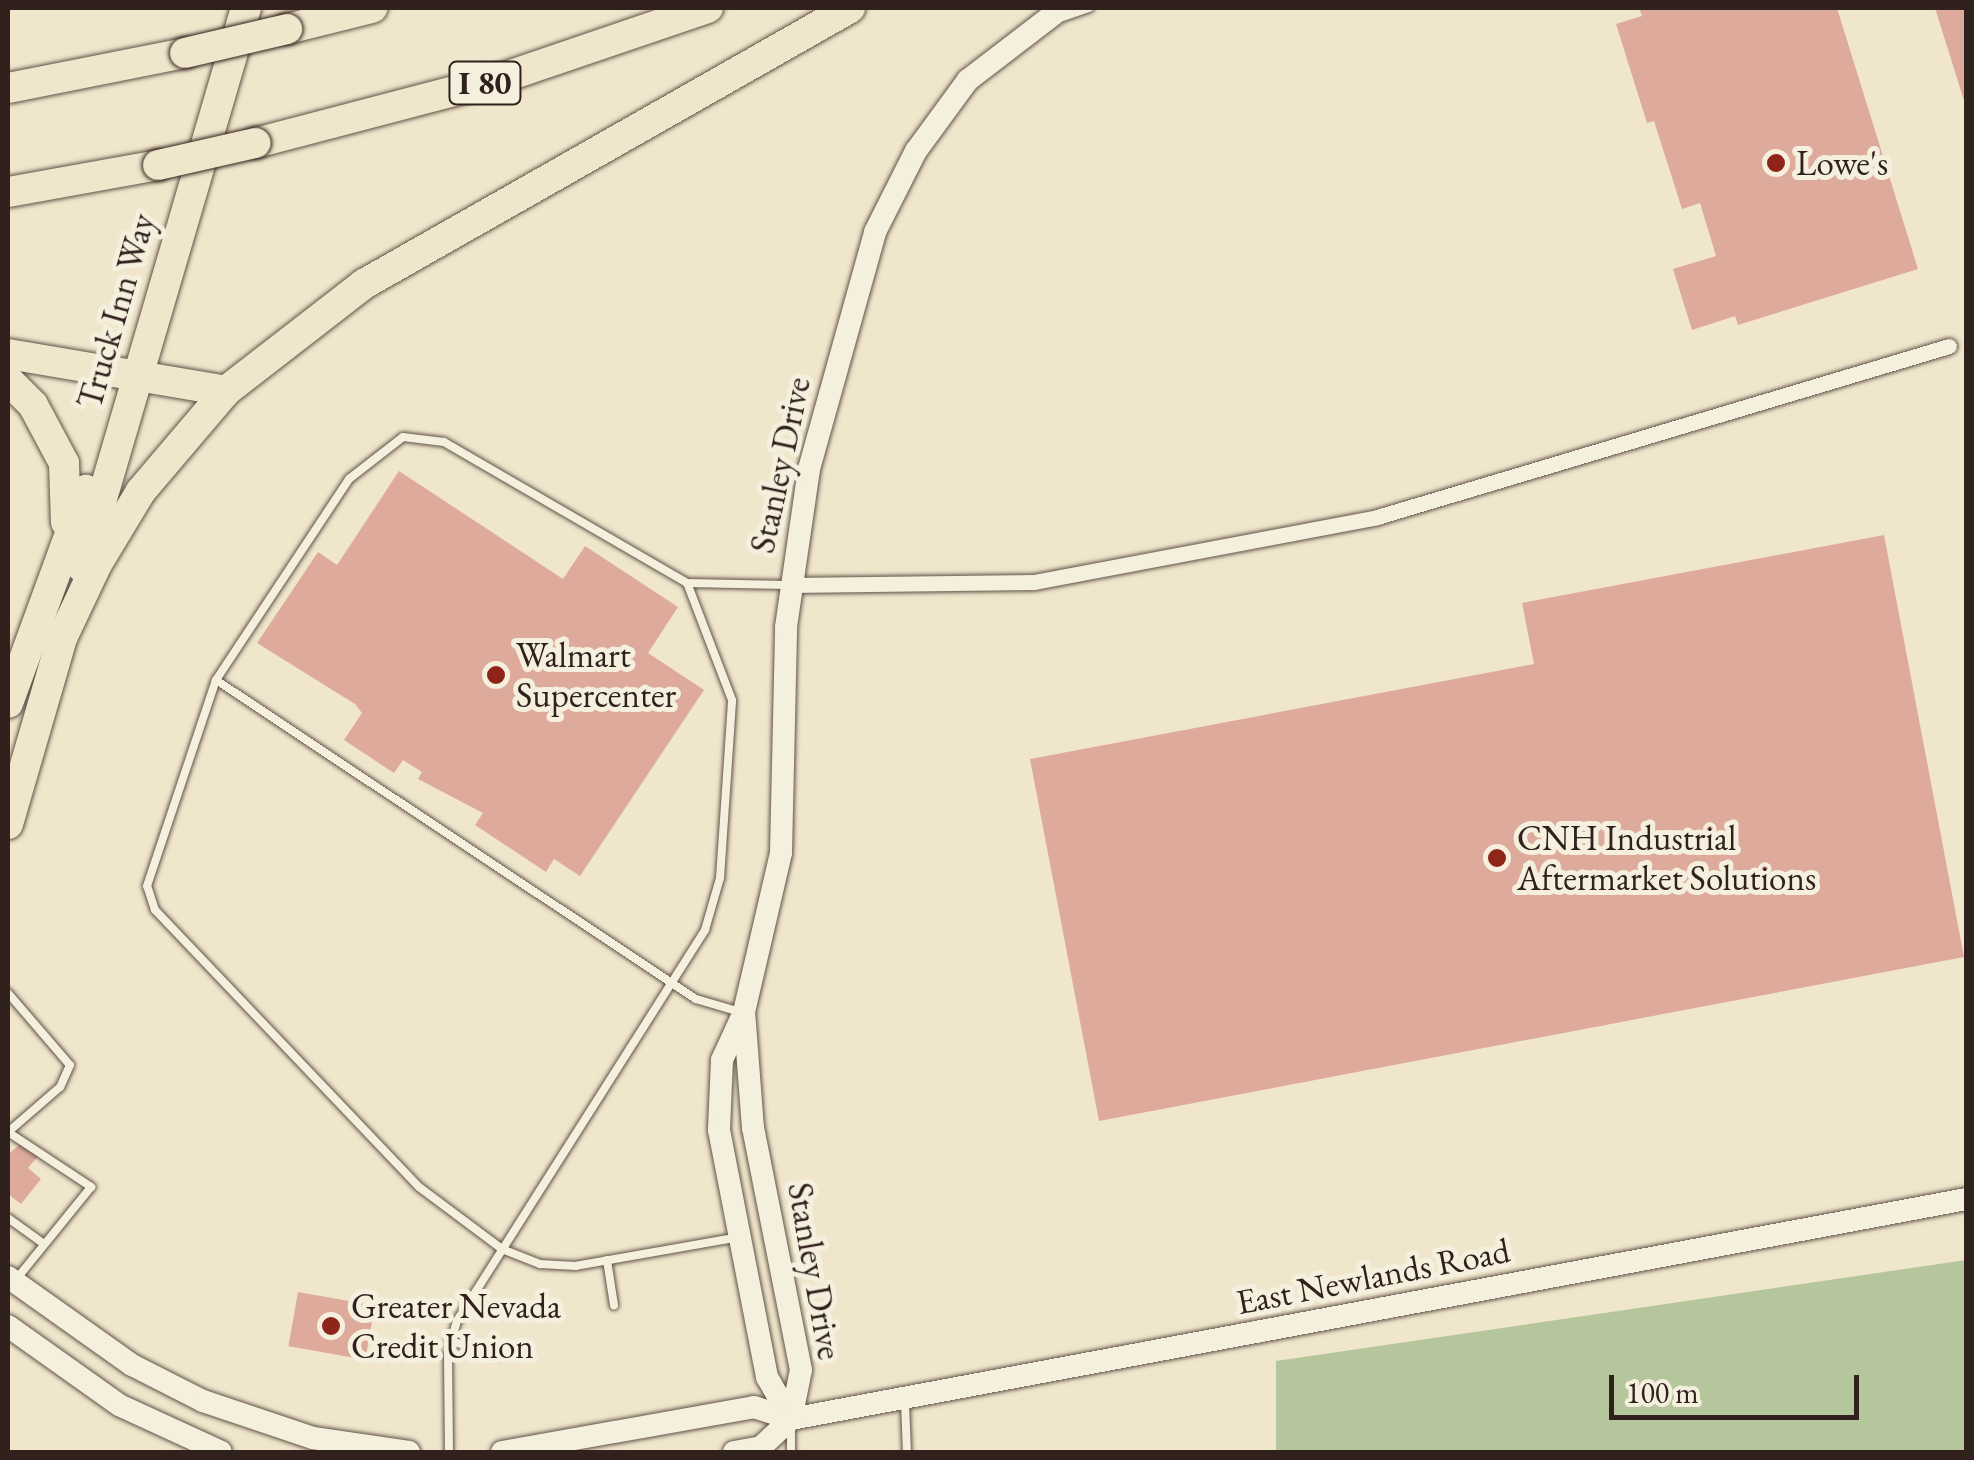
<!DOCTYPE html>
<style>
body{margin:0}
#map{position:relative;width:1974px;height:1460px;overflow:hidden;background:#f0e6cc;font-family:"EB Garamond",serif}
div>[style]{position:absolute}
.green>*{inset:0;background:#b5c69c}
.building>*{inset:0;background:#deaa9c;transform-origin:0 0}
.roads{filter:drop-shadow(0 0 2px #605248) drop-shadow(0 0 2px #605248)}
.lane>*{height:8px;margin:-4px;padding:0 4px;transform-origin:4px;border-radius:4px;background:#f5efde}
.street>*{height:15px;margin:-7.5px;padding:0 7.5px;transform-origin:7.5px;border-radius:7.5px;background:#f5efde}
.secondary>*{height:22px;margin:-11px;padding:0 11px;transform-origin:11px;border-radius:11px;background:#f5efde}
.highway>*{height:30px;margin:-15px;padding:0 15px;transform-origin:15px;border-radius:15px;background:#f0e6cc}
.bridges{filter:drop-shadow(0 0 2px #30211c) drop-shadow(0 0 2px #30211c)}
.highway-bridge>*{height:30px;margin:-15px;padding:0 15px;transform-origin:15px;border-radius:15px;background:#f0e6cc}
.dots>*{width:28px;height:28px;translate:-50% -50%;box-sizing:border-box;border:5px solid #f5efde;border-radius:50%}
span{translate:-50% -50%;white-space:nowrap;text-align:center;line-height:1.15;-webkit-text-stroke:10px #f5efde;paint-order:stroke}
.shield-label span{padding:2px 8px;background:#f5efde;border:2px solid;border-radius:8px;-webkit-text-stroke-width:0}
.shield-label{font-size:32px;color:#30211c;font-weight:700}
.poi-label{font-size:35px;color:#30211c}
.left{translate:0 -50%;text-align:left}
.street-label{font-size:35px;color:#30211c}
.frame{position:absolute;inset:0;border:10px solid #30211c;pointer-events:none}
.scale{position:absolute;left:1609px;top:1375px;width:250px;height:45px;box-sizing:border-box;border:5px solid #30211c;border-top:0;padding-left:12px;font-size:30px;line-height:35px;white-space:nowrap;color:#30211c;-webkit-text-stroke:8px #f5efde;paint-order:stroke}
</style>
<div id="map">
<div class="green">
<i style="clip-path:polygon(1966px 1260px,1966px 1452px,1276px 1452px,1276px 1361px)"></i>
</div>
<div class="building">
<i style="clip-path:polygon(1639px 8px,1837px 8px,1918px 269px,1738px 325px,1735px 316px,1692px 330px,1673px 269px,1716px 256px,1700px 203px,1682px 209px,1654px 121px,1647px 123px,1616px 24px,1642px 16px)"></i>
<i style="clip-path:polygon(1935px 8px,1966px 8px,1966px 107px)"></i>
<i style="clip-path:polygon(399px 471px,563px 579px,585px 546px,678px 607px,648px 653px,704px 690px,580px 876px,554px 859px,546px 872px,475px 825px,483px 813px,418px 779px,422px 772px,403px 760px,394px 773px,344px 740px,362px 713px,355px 704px,257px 643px,318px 552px,337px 565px)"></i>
<i style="clip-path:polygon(1884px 535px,1964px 957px,1099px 1121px,1030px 759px,1534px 664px,1522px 603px)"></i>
<i style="clip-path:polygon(22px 1143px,39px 1155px,28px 1168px,41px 1179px,21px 1204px,8px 1194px,8px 1154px)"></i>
<i style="left:298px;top:1292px;width:78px;height:55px;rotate:10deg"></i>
</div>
<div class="roads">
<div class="lane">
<i style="left:1063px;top:17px;width:28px;rotate:-19deg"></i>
<i style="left:216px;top:680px;width:576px;rotate:33.61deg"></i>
<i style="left:696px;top:999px;width:46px;rotate:16.5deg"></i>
<i style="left:8px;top:993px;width:95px;rotate:49.3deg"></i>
<i style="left:70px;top:1065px;width:24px;rotate:114deg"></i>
<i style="left:60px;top:1087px;width:69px;rotate:139.1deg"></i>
<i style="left:8px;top:1132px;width:100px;rotate:33.5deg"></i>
<i style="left:91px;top:1187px;width:121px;rotate:129deg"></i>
<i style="left:8px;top:1218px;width:44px;rotate:35.8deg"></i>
<i style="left:734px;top:1238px;width:160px;rotate:170deg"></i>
<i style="left:576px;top:1266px;width:36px;rotate:-177deg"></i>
<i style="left:540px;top:1264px;width:41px;rotate:-158.5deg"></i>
<i style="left:502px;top:1249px;width:104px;rotate:-143.2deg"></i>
<i style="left:419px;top:1187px;width:383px;rotate:-133.6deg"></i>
<i style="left:155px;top:910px;width:25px;rotate:-108deg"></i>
<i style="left:147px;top:886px;width:217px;rotate:-71.5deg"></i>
<i style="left:216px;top:680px;width:241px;rotate:-56.5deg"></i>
<i style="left:349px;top:479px;width:68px;rotate:-37.9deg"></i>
<i style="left:403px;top:437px;width:41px;rotate:7deg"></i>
<i style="left:444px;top:442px;width:281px;rotate:30.1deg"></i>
<i style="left:687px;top:583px;width:100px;rotate:1.1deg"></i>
<i style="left:607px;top:1260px;width:46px;rotate:81.2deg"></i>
<i style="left:449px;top:1341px;width:56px;rotate:13.5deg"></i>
<i style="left:905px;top:1403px;width:49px;rotate:87.7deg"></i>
<i style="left:791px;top:1427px;width:25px;rotate:90deg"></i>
<i style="left:449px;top:1452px;width:98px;rotate:-90.6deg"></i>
<i style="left:448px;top:1354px;width:34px;rotate:-75deg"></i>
<i style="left:457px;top:1321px;width:463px;rotate:-57.6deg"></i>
<i style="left:705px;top:930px;width:54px;rotate:-73.9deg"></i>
<i style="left:720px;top:878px;width:178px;rotate:-86.1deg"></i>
<i style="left:732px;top:700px;width:125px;rotate:-111deg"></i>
</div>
<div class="street">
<i style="left:790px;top:585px;width:244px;rotate:-0.7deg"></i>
<i style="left:1034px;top:582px;width:349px;rotate:-10.7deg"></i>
<i style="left:1377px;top:517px;width:597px;rotate:-16.64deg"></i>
</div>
<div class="secondary">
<i style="left:744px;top:1012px;width:53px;rotate:114.6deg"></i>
<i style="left:722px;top:1060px;width:70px;rotate:92.5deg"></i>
<i style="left:719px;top:1130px;width:252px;rotate:79deg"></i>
<i style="left:767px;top:1377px;width:48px;rotate:60.3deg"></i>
<i style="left:8px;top:1277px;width:152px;rotate:35.4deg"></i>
<i style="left:132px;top:1365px;width:80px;rotate:26.9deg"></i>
<i style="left:203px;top:1401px;width:116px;rotate:18.6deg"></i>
<i style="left:313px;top:1438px;width:97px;rotate:8.3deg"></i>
<i style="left:8px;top:1326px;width:136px;rotate:35.4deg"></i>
<i style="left:119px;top:1405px;width:112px;rotate:24.7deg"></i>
<i style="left:791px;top:1419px;width:50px;rotate:-78.5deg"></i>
<i style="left:801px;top:1370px;width:247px;rotate:-101.2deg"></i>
<i style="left:753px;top:1128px;width:116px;rotate:-94.4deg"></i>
<i style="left:744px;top:1012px;width:163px;rotate:-76.9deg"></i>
<i style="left:781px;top:853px;width:226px;rotate:-88.7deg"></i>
<i style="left:786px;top:627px;width:160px;rotate:-81.7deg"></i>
<i style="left:809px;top:469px;width:246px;rotate:-74.4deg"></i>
<i style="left:875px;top:232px;width:91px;rotate:-63.2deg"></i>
<i style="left:916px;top:151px;width:88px;rotate:-53.8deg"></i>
<i style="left:968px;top:80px;width:118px;rotate:-37.5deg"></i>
<i style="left:502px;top:1452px;width:256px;rotate:-10.1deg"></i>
<i style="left:754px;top:1407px;width:39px;rotate:18deg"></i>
<i style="left:791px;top:1419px;width:1195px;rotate:-10.6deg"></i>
<i style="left:734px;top:1452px;width:27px;rotate:-10deg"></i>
<i style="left:761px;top:1447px;width:41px;rotate:-43deg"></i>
</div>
<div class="highway">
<i style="left:287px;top:29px;width:88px;rotate:-13.9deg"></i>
<i style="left:8px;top:88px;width:180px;rotate:-11.2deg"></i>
<i style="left:256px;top:143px;width:248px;rotate:-14.7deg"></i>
<i style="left:496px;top:80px;width:224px;rotate:-18.8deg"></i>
<i style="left:8px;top:192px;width:152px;rotate:-10.2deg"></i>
<i style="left:8px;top:354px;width:221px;rotate:9.6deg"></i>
<i style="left:8px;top:380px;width:35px;rotate:45deg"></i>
<i style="left:33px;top:405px;width:66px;rotate:61.9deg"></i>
<i style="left:64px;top:463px;width:59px;rotate:88.1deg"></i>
<i style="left:82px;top:567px;width:583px;rotate:-73.65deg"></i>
<i style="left:8px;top:703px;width:227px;rotate:-69.9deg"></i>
<i style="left:8px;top:824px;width:194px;rotate:-73.8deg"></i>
<i style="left:62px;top:638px;width:82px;rotate:-64.7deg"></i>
<i style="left:97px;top:564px;width:85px;rotate:-58.9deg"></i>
<i style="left:141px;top:491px;width:131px;rotate:-49.6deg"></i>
<i style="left:226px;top:391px;width:175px;rotate:-37.8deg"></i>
<i style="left:364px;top:284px;width:559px;rotate:-29.59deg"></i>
</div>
</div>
<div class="bridges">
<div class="highway-bridge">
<i style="left:185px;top:53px;width:105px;rotate:-13.2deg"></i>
<i style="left:158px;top:165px;width:100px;rotate:-12.7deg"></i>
</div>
</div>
<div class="dots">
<i style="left:1776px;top:163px;background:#8f2418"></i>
<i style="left:496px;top:675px;background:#8f2418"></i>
<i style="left:1497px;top:858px;background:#8f2418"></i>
<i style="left:331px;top:1326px;background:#8f2418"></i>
</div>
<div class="shield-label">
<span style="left:485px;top:83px">I 80</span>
</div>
<div class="poi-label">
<span class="left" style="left:1796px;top:163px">Lowe's</span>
<span class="left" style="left:516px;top:675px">Walmart<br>Supercenter</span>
<span class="left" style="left:1517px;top:858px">CNH Industrial<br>Aftermarket Solutions</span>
<span class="left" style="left:351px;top:1326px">Greater Nevada<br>Credit Union</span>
</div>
<div class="street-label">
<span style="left:116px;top:311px;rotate:-74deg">Truck Inn Way</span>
<span style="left:780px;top:465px;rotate:-78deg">Stanley Drive</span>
<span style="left:815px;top:1271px;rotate:80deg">Stanley Drive</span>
<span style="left:1373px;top:1276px;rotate:-11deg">East Newlands Road</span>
</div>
<div class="frame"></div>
<div class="scale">100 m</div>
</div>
